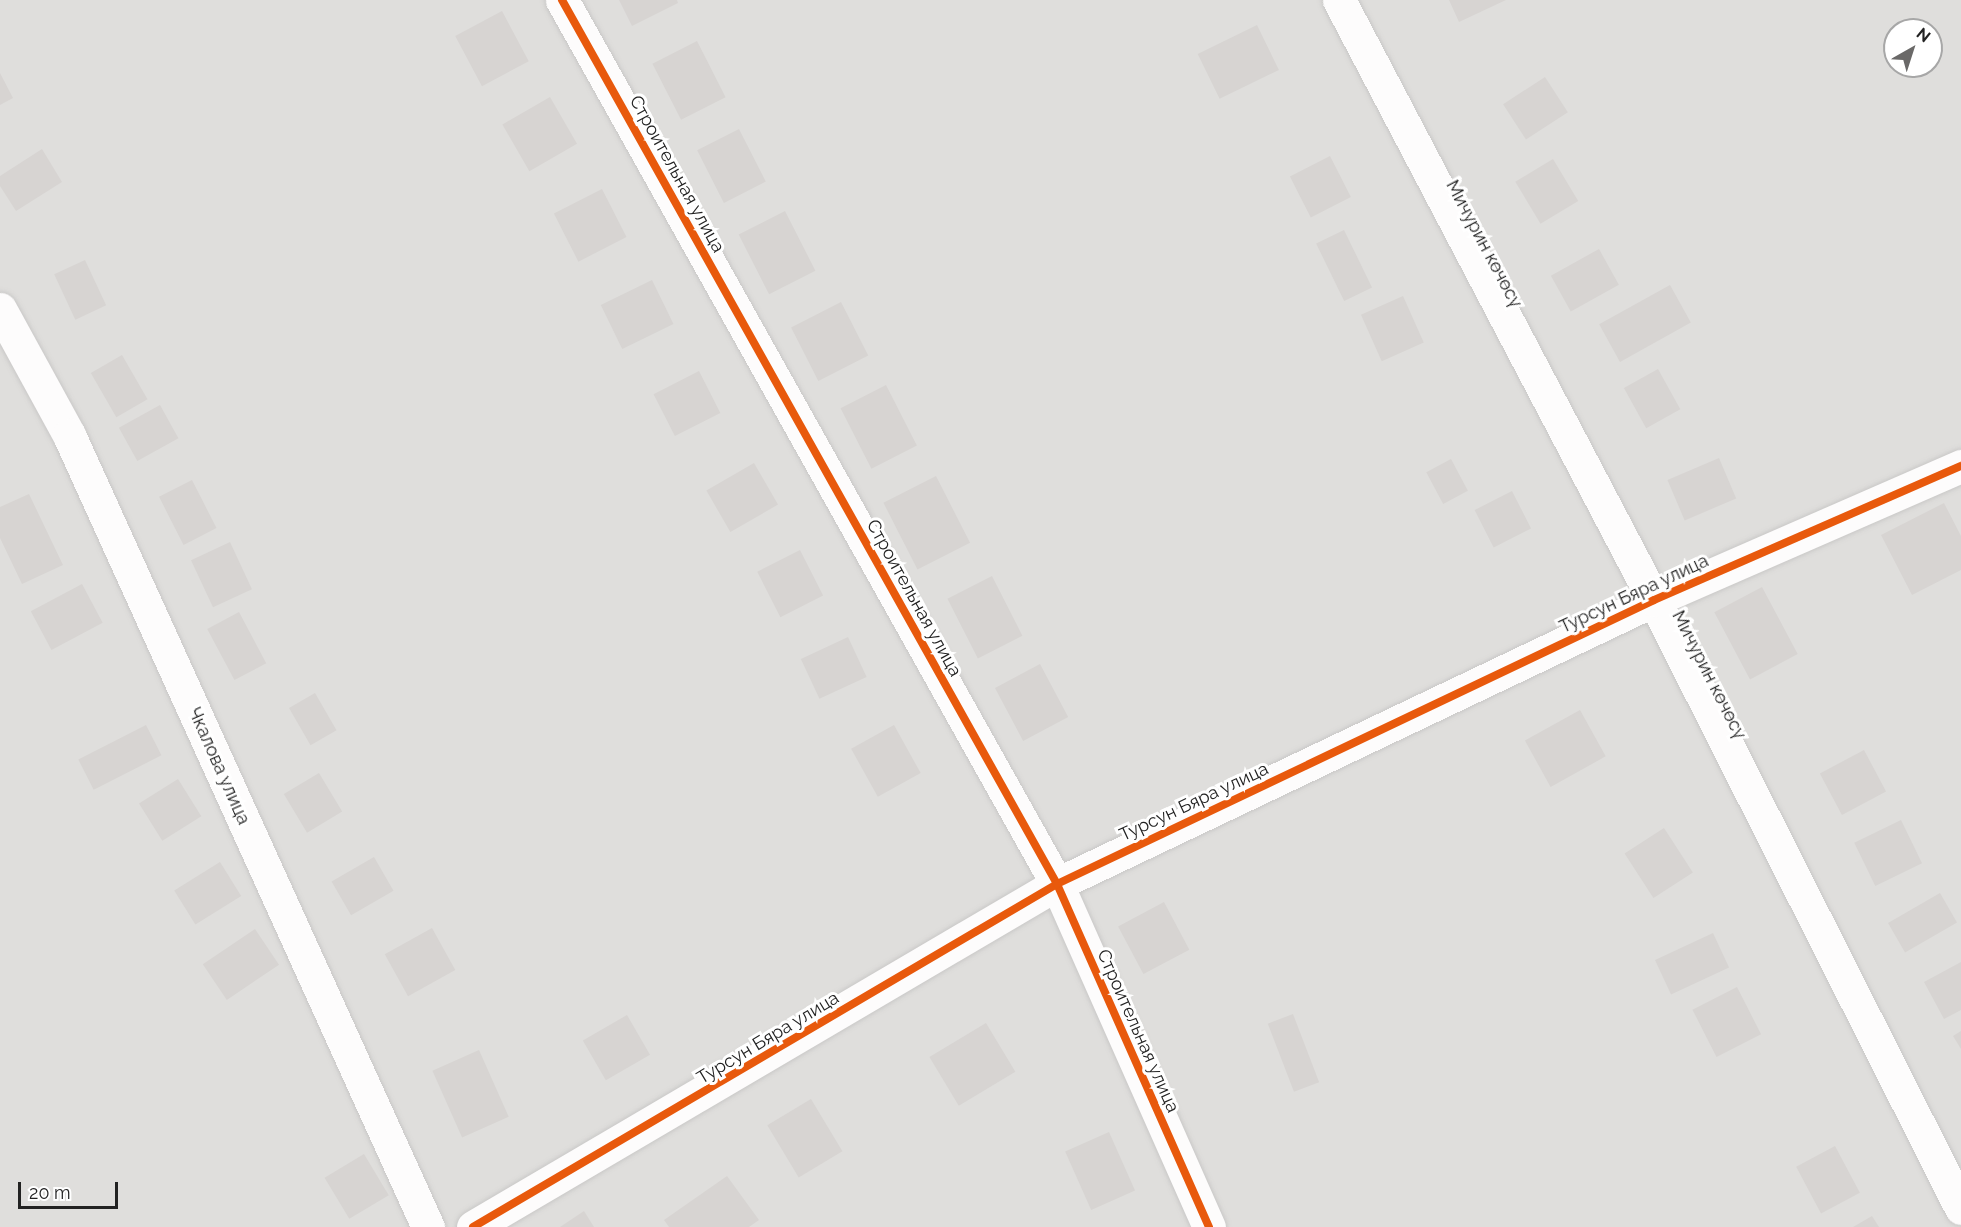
<!DOCTYPE html>
<meta charset="utf-8">
<style>
body{margin:0}
#map{position:relative;width:1961px;height:1227px;overflow:hidden;background:#f0eeeb;font-family:Raleway,sans-serif}
div>[style]{position:absolute}
.residential>*{inset:0;background:#dfdedc}
.building>*{inset:0;background:#d7d4d2;transform-origin:0 0}
.roads{filter:drop-shadow(0 0 2px #c9c8c7) drop-shadow(0 0 2px #c9c8c7)}
.street>*{height:33px;margin:-16.5px;padding:0 16.5px;transform-origin:16.5px;border-radius:16.5px;background:#fdfcfc}
.cycleway>*{height:8px;margin:-4px;padding:0 4px;transform-origin:4px;border-radius:4px;background:#e8590c}
span{translate:-50% -50%;white-space:nowrap;text-align:center;line-height:1.15;-webkit-text-stroke:6px #fff;paint-order:stroke}
.street-label{font-size:18px;color:#222}
.north{position:absolute;left:1883px;top:18px;width:60px;height:60px;box-sizing:border-box;background:#fff;border:2px solid #a7a7a7;border-radius:50%;rotate:39deg;font-size:16px;font-weight:700;line-height:24px;text-align:center;color:#222}
.north::after{content:'';display:block;margin:auto;width:21px;height:27px;background:#6a6968;clip-path:polygon(50% 0,100% 100%,50% 72%,0 100%)}
.scale{position:absolute;left:18px;top:1182px;width:100px;height:27px;box-sizing:border-box;border:3px solid #222;border-top:0;padding-left:8px;font-size:18px;line-height:21px;white-space:nowrap;color:#222;-webkit-text-stroke:4px #fff;paint-order:stroke}
</style>
<div id="map">
<div class="residential">
<i style="clip-path:polygon(evenodd,0 0,1961px 0,1961px 1227px,0 1227px,0 0,1895px 30px,1931px 30px,1931px 66px,1895px 66px,1895px 30px)"></i>
</div>
<div class="building">
<i style="clip-path:polygon(619px 0,677px 0,678px 3px,632px 26px)"></i>
<i style="clip-path:polygon(1449px 0,1506px 0,1459px 22px)"></i>
<i style="left:502px;top:11px;width:57px;height:53px;rotate:62deg"></i>
<i style="left:1257px;top:25px;width:50px;height:66px;rotate:64deg"></i>
<i style="left:697px;top:41px;width:63px;height:50px;rotate:63deg"></i>
<i style="clip-path:polygon(0 73px,13px 98px,0 105px)"></i>
<i style="left:1545px;top:77px;width:42px;height:50px;rotate:57deg"></i>
<i style="left:550px;top:97px;width:54px;height:55px;rotate:60deg"></i>
<i style="left:739px;top:129px;width:59px;height:47px;rotate:63deg"></i>
<i style="clip-path:polygon(42px 149px,62px 182px,16px 211px,0 186px,0 176px)"></i>
<i style="left:1330px;top:156px;width:46px;height:45px;rotate:63deg"></i>
<i style="left:1553px;top:159px;width:49px;height:44px;rotate:59deg"></i>
<i style="left:602px;top:189px;width:54px;height:54px;rotate:63deg"></i>
<i style="left:785px;top:211px;width:67px;height:52px;rotate:63deg"></i>
<i style="left:1344px;top:230px;width:64px;height:31px;rotate:64deg"></i>
<i style="left:1599px;top:249px;width:41px;height:55px;rotate:61deg"></i>
<i style="left:85px;top:260px;width:50px;height:34px;rotate:65deg"></i>
<i style="left:652px;top:280px;width:49px;height:57px;rotate:64deg"></i>
<i style="left:1670px;top:285px;width:43px;height:81px;rotate:61deg"></i>
<i style="left:1403px;top:296px;width:51px;height:46px;rotate:66deg"></i>
<i style="left:841px;top:302px;width:60px;height:56px;rotate:63deg"></i>
<i style="left:122px;top:355px;width:51px;height:36px;rotate:60deg"></i>
<i style="left:1658px;top:369px;width:46px;height:39px;rotate:61deg"></i>
<i style="left:699px;top:371px;width:47px;height:51px;rotate:63deg"></i>
<i style="left:886px;top:385px;width:68px;height:51px;rotate:63deg"></i>
<i style="left:160px;top:405px;width:38px;height:47px;rotate:61deg"></i>
<i style="left:1719px;top:458px;width:44px;height:56px;rotate:67deg"></i>
<i style="left:1451px;top:459px;width:36px;height:28px;rotate:62deg"></i>
<i style="left:754px;top:463px;width:48px;height:55px;rotate:60deg"></i>
<i style="left:936px;top:476px;width:75px;height:59px;rotate:63deg"></i>
<i style="left:192px;top:480px;width:54px;height:37px;rotate:63deg"></i>
<i style="left:1512px;top:491px;width:42px;height:42px;rotate:63deg"></i>
<i style="clip-path:polygon(29px 494px,63px 565px,22px 584px,0 538px,0 507px)"></i>
<i style="clip-path:polygon(1944px 503px,1961px 536px,1961px 570px,1912px 595px,1881px 535px)"></i>
<i style="left:230px;top:542px;width:52px;height:43px;rotate:65deg"></i>
<i style="left:800px;top:550px;width:51px;height:48px;rotate:63deg"></i>
<i style="left:992px;top:576px;width:67px;height:50px;rotate:63deg"></i>
<i style="left:82px;top:584px;width:44px;height:58px;rotate:62deg"></i>
<i style="left:1762px;top:587px;width:76px;height:54px;rotate:62deg"></i>
<i style="left:239px;top:612px;width:58px;height:36px;rotate:62deg"></i>
<i style="left:848px;top:637px;width:44px;height:52px;rotate:65deg"></i>
<i style="left:1040px;top:664px;width:60px;height:51px;rotate:62deg"></i>
<i style="left:315px;top:693px;width:43px;height:30px;rotate:60deg"></i>
<i style="left:1580px;top:710px;width:53px;height:63px;rotate:61deg"></i>
<i style="left:146px;top:725px;width:34px;height:76px;rotate:63deg"></i>
<i style="left:894px;top:725px;width:55px;height:49px;rotate:61deg"></i>
<i style="left:1864px;top:750px;width:47px;height:50px;rotate:62deg"></i>
<i style="left:319px;top:773px;width:45px;height:41px;rotate:59deg"></i>
<i style="left:178px;top:779px;width:44px;height:46px;rotate:58deg"></i>
<i style="left:1901px;top:820px;width:48px;height:52px;rotate:64deg"></i>
<i style="left:1664px;top:828px;width:53px;height:47px;rotate:57deg"></i>
<i style="left:374px;top:857px;width:39px;height:49px;rotate:60deg"></i>
<i style="left:220px;top:862px;width:40px;height:54px;rotate:58deg"></i>
<i style="left:1940px;top:893px;width:34px;height:60px;rotate:60deg"></i>
<i style="left:1164px;top:902px;width:54px;height:52px;rotate:62deg"></i>
<i style="left:432px;top:928px;width:48px;height:54px;rotate:61deg"></i>
<i style="left:255px;top:929px;width:43px;height:63px;rotate:56deg"></i>
<i style="left:1713px;top:933px;width:38px;height:64px;rotate:65deg"></i>
<i style="clip-path:polygon(1961px 962px,1961px 1010px,1944px 1019px,1924px 982px)"></i>
<i style="left:1737px;top:987px;width:53px;height:50px;rotate:63deg"></i>
<i style="left:1293px;top:1014px;width:73px;height:27px;rotate:69deg"></i>
<i style="left:627px;top:1015px;width:46px;height:51px;rotate:60deg"></i>
<i style="left:986px;top:1023px;width:57px;height:66px;rotate:59deg"></i>
<i style="clip-path:polygon(1961px 1031px,1961px 1049px,1953px 1036px)"></i>
<i style="left:479px;top:1050px;width:73px;height:51px;rotate:66deg"></i>
<i style="left:811px;top:1099px;width:61px;height:51px;rotate:59deg"></i>
<i style="left:1109px;top:1132px;width:64px;height:48px;rotate:66deg"></i>
<i style="left:1835px;top:1146px;width:53px;height:44px;rotate:62deg"></i>
<i style="left:364px;top:1154px;width:48px;height:46px;rotate:59deg"></i>
<i style="clip-path:polygon(727px 1176px,759px 1220px,749px 1227px,669px 1227px,664px 1220px)"></i>
<i style="clip-path:polygon(584px 1211px,594px 1227px,560px 1227px)"></i>
<i style="clip-path:polygon(1872px 1216px,1879px 1227px,1853px 1227px)"></i>
</div>
<div class="roads">
<div class="street">
<i style="left:562px;top:0;width:1013px;rotate:60.75deg"></i>
<i style="left:1057px;top:884px;width:375px;rotate:66.1deg"></i>
<i style="left:1339px;top:0;width:678px;rotate:62.3deg"></i>
<i style="left:1654px;top:600px;width:681px;rotate:63.21deg"></i>
<i style="left:0;top:309px;width:144px;rotate:61.3deg"></i>
<i style="left:69px;top:435px;width:870px;rotate:65.62deg"></i>
<i style="left:473px;top:1227px;width:677px;rotate:-30.43deg"></i>
<i style="left:1057px;top:884px;width:661px;rotate:-25.44deg"></i>
<i style="left:1654px;top:600px;width:335px;rotate:-23.6deg"></i>
</div>
</div>
<div class="cycleway">
<i style="left:562px;top:0;width:1013px;rotate:60.75deg"></i>
<i style="left:1057px;top:884px;width:375px;rotate:66.1deg"></i>
<i style="left:473px;top:1227px;width:677px;rotate:-30.43deg"></i>
<i style="left:1057px;top:884px;width:661px;rotate:-25.44deg"></i>
<i style="left:1654px;top:600px;width:335px;rotate:-23.6deg"></i>
</div>
<div class="street-label">
<span style="left:677px;top:174px;rotate:61deg">Строительная улица</span>
<span style="left:1484px;top:244px;rotate:62deg">Мичурин көчөсү</span>
<span style="left:1634px;top:594px;rotate:-25deg">Турсун Бяра улица</span>
<span style="left:914px;top:598px;rotate:61deg">Строительная улица</span>
<span style="left:1709px;top:675px;rotate:63deg">Мичурин көчөсү</span>
<span style="left:219px;top:766px;rotate:66deg">Чкалова улица</span>
<span style="left:1194px;top:802px;rotate:-25deg">Турсун Бяра улица</span>
<span style="left:1138px;top:1031px;rotate:66deg">Строительная улица</span>
<span style="left:768px;top:1038px;rotate:-31deg">Турсун Бяра улица</span>
</div>
<div class="north">N</div>
<div class="scale">20 m</div>
</div>
